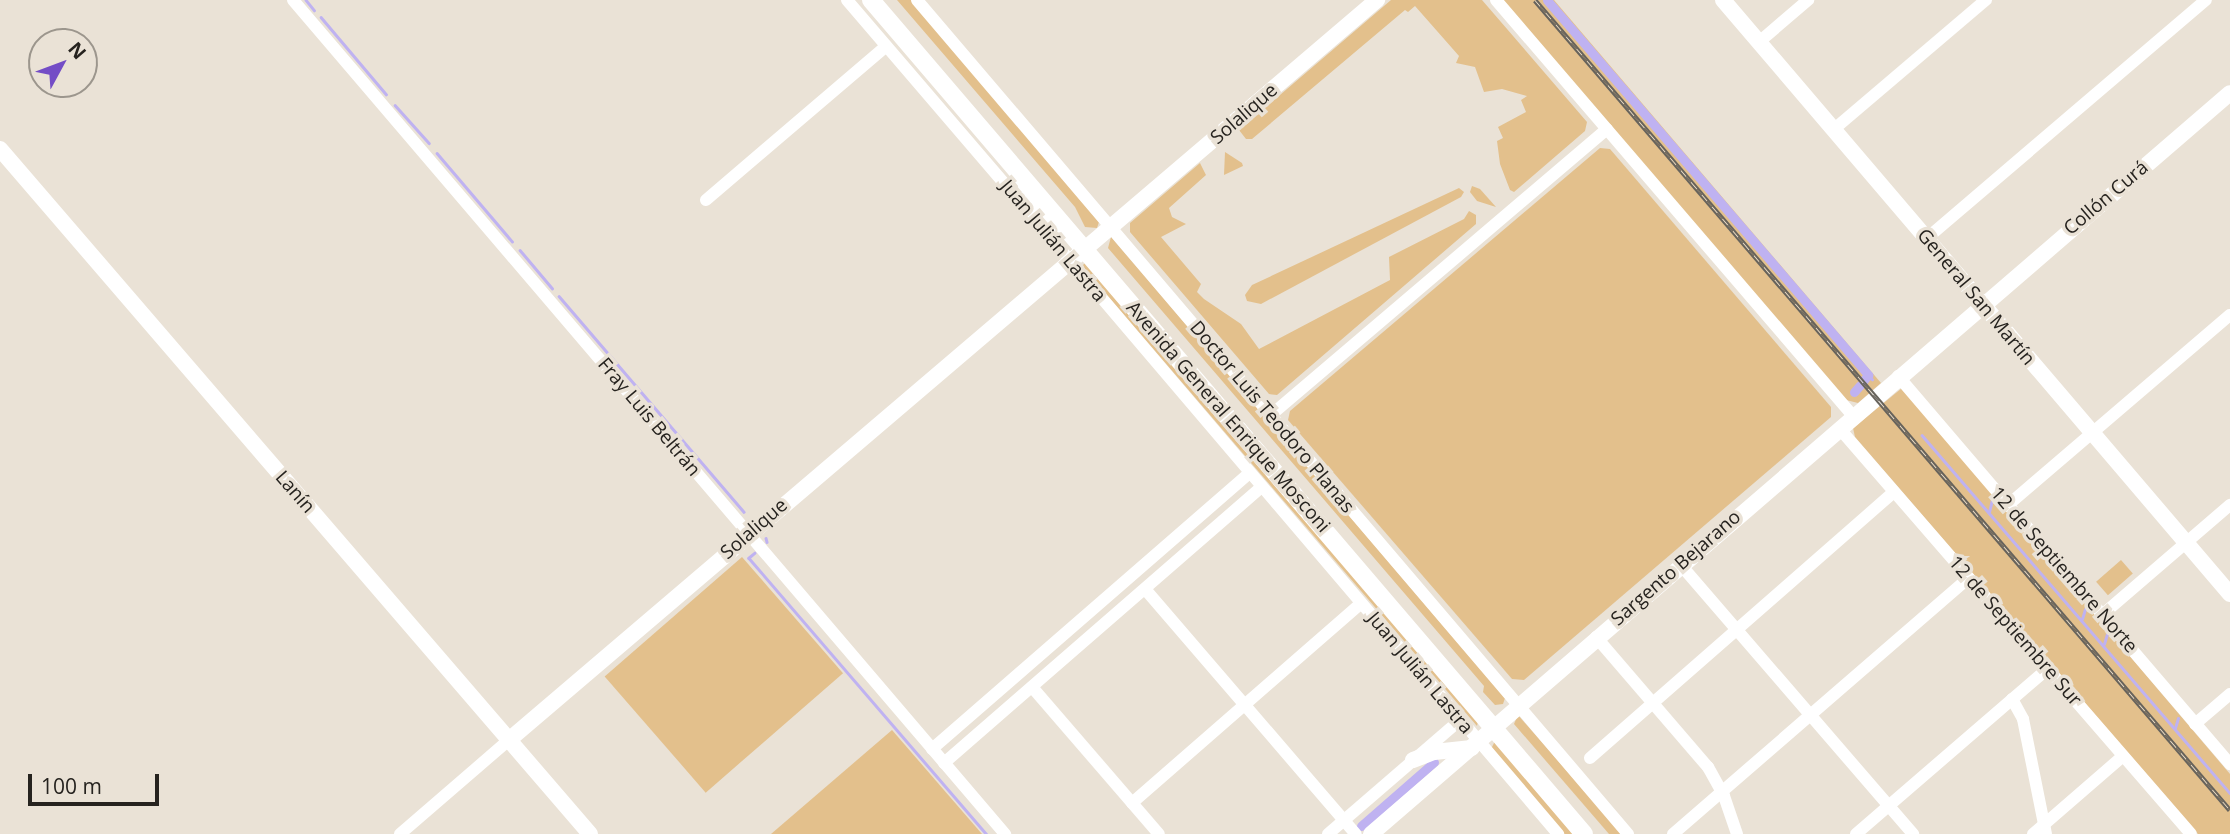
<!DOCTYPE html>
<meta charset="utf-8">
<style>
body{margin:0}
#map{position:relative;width:2230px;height:834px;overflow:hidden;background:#eae2d6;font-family:"Open Sans",sans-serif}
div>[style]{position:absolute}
.green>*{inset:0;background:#e3c08c;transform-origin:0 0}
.stream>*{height:2.5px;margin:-1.25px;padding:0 1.25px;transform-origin:1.25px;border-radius:1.25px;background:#bfb2f1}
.canal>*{height:9px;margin:-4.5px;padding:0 4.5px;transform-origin:4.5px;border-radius:4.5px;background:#bfb2f1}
.minor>*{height:12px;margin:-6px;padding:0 6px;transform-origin:6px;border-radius:6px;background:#fff}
.major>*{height:16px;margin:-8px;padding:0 8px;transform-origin:8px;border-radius:8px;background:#fff}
.highway>*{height:18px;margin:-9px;padding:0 9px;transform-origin:9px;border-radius:9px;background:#fff}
.rail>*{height:5px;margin-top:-2.5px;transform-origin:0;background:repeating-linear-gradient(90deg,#eae2d6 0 8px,#67635c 0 16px);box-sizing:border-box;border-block:2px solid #67635c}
span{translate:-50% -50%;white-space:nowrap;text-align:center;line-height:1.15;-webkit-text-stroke:7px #eae2d6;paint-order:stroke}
.street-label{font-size:19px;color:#26231f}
.north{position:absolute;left:28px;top:28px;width:70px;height:70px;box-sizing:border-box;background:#eae2d6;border:2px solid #9c968d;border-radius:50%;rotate:49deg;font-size:19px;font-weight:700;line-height:28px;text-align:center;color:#26231f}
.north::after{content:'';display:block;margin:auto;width:24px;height:32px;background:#744dc6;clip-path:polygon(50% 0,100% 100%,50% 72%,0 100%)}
.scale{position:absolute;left:28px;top:774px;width:131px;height:32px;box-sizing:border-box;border:4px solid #26231f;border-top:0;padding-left:9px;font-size:21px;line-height:24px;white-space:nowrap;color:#26231f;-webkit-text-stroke:5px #eae2d6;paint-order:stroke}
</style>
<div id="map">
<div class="green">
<i style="clip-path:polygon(897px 0,911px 0,1099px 222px,1097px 228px,1085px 227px,1075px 207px)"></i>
<i style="clip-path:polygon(1391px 0,1482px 0,1587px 122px,1585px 131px,1514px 192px,1510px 190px,1500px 164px,1497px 141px,1503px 138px,1498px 127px,1526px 112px,1521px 100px,1527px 96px,1502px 89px,1484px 92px,1475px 67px,1456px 63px,1459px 56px,1415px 6px,1408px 12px,1405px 10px,1252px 139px,1246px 139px,1239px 130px)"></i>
<i style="clip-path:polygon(1503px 0,1554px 0,1881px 383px,1858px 403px,1846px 400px)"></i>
<i style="clip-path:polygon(1600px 148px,1610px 149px,1831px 407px,1831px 417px,1524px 680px,1512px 679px,1288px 420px,1290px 411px)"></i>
<i style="clip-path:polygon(1225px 152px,1242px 163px,1243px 166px,1224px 175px)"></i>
<i style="clip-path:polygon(1200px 163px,1206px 175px,1169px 208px,1172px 217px,1186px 224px,1161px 237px,1201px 284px,1197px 292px,1204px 299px,1241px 324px,1259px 349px,1390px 280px,1389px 257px,1464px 219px,1469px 211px,1476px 215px,1476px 224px,1277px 395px,1269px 394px,1130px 232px,1130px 223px)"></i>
<i style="clip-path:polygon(1472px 186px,1480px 189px,1496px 207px,1477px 201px,1470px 192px)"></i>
<i style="clip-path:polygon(1459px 188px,1464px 192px,1461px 197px,1261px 304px,1247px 301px,1245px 295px,1252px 285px)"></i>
<i style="clip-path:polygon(1111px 237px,1505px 698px,1503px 704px,1495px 705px,1483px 692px,1484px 686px,1108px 248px)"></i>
<i style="clip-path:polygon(1085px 263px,1478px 722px,1477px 726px,1082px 266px)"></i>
<i style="clip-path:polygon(1902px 388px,2230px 774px,2230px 834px,2198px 834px,1855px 437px,1853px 428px)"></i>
<i style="left:742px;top:557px;width:154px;height:182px;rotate:49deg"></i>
<i style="left:2121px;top:560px;width:18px;height:33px;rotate:49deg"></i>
<i style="clip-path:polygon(1518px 715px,1622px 834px,1609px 834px,1514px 724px)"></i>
<i style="clip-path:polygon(892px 730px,982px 834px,771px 834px)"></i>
<i style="clip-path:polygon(1495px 741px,1573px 834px,1563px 834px,1491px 749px)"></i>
</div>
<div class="stream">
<i style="left:306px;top:0;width:13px;rotate:51deg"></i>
<i style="left:321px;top:17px;width:101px;rotate:49.8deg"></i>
<i style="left:395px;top:105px;width:51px;rotate:48.2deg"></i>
<i style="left:437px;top:153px;width:116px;rotate:49.6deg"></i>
<i style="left:520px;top:250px;width:50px;rotate:49.9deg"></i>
<i style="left:559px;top:296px;width:284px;rotate:49.4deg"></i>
<i style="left:1868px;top:375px;width:6px;rotate:45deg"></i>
<i style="left:1922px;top:435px;width:472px;rotate:49.3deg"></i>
<i style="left:1989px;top:512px;width:12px;rotate:-76deg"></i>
<i style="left:766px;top:538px;width:4px;rotate:76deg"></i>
<i style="left:755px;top:553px;width:8px;rotate:140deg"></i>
<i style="left:749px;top:558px;width:364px;rotate:49.3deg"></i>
<i style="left:2082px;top:619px;width:10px;rotate:-73deg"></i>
<i style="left:2104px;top:644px;width:10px;rotate:-73deg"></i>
<i style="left:2175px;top:728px;width:10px;rotate:-73deg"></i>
</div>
<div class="canal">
<i style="left:1547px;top:0;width:494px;rotate:49.4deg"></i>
<i style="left:1868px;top:375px;width:6px;rotate:129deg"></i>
<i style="left:1854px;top:392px;width:9px;rotate:-49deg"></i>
<i style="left:1361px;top:826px;width:97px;rotate:-41.2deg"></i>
</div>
<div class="minor">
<i style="left:293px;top:0;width:1097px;rotate:49.51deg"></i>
<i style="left:847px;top:0;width:283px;rotate:49.4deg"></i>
<i style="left:917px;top:0;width:1096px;rotate:49.55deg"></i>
<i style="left:1496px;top:0;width:548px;rotate:49.36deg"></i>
<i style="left:1759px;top:42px;width:65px;rotate:-40.6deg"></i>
<i style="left:1833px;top:130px;width:201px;rotate:-40.4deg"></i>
<i style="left:706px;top:200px;width:237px;rotate:-40.5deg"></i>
<i style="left:1043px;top:229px;width:795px;rotate:49.59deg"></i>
<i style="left:1926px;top:239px;width:368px;rotate:-40.5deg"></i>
<i style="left:1898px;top:376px;width:511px;rotate:49.45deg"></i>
<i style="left:1271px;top:415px;width:441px;rotate:-40.4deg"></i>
<i style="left:1839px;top:428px;width:537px;rotate:49.07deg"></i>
<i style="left:2008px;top:505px;width:292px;rotate:-40.6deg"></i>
<i style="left:1680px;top:564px;width:357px;rotate:49.2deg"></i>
<i style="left:1145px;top:589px;width:323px;rotate:49.3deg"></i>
<i style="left:2102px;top:615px;width:169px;rotate:-40.7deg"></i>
<i style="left:1596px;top:637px;width:172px;rotate:49.3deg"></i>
<i style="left:1708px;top:767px;width:33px;rotate:61deg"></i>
<i style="left:1724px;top:796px;width:40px;rotate:71.1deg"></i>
<i style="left:1032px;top:687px;width:194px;rotate:49.2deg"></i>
<i style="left:2012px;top:699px;width:23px;rotate:61deg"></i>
<i style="left:2023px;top:719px;width:117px;rotate:78.7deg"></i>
<i style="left:2195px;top:724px;width:46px;rotate:-40.6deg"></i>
<i style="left:932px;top:749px;width:421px;rotate:-41deg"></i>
<i style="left:1590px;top:758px;width:404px;rotate:-41.2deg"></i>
<i style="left:944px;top:763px;width:421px;rotate:-41deg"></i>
<i style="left:1132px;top:803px;width:304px;rotate:-41.1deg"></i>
<i style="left:400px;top:834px;width:144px;rotate:-40.8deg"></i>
<i style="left:1328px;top:834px;width:174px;rotate:-40.8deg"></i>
<i style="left:1673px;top:834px;width:391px;rotate:-40.9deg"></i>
<i style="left:1856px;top:834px;width:252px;rotate:-40.8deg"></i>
<i style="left:2033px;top:834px;width:119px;rotate:-40.9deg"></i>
</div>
<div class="major">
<i style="left:1723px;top:0;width:781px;rotate:49.52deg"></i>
<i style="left:0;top:149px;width:904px;rotate:49.26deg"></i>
<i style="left:509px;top:740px;width:1141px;rotate:-40.45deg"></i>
<i style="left:1413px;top:760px;width:22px;rotate:-21deg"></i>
<i style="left:1434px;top:752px;width:38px;rotate:-6deg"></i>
<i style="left:1371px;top:834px;width:1134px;rotate:-40.78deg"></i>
</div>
<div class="highway">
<i style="left:871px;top:0;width:1097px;rotate:49.47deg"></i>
<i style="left:1025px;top:192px;width:49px;rotate:61.9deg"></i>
</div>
<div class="rail">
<i style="left:1535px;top:0;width:1067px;rotate:49.37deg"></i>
</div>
<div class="street-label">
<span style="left:1244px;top:114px;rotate:-41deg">Solalique</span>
<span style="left:2106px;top:198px;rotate:-40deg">Collón Curá</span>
<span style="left:1053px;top:241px;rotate:50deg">Juan Julián Lastra</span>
<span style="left:1976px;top:297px;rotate:50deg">General San Martín</span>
<span style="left:649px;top:417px;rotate:50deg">Fray Luis Beltrán</span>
<span style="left:1228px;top:417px;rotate:49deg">Avenida General Enrique Mosconi</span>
<span style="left:1272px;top:417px;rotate:50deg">Doctor Luis Teodoro Planas</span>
<span style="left:295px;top:492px;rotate:49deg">Lanín</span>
<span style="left:754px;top:529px;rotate:-41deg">Solalique</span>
<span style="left:1676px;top:568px;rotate:-41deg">Sargento Bejarano</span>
<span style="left:2064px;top:570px;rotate:49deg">12 de Septiembre Norte</span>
<span style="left:2015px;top:631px;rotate:49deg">12 de Septiembre Sur</span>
<span style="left:1420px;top:673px;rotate:50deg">Juan Julián Lastra</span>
</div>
<div class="north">N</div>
<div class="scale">100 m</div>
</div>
